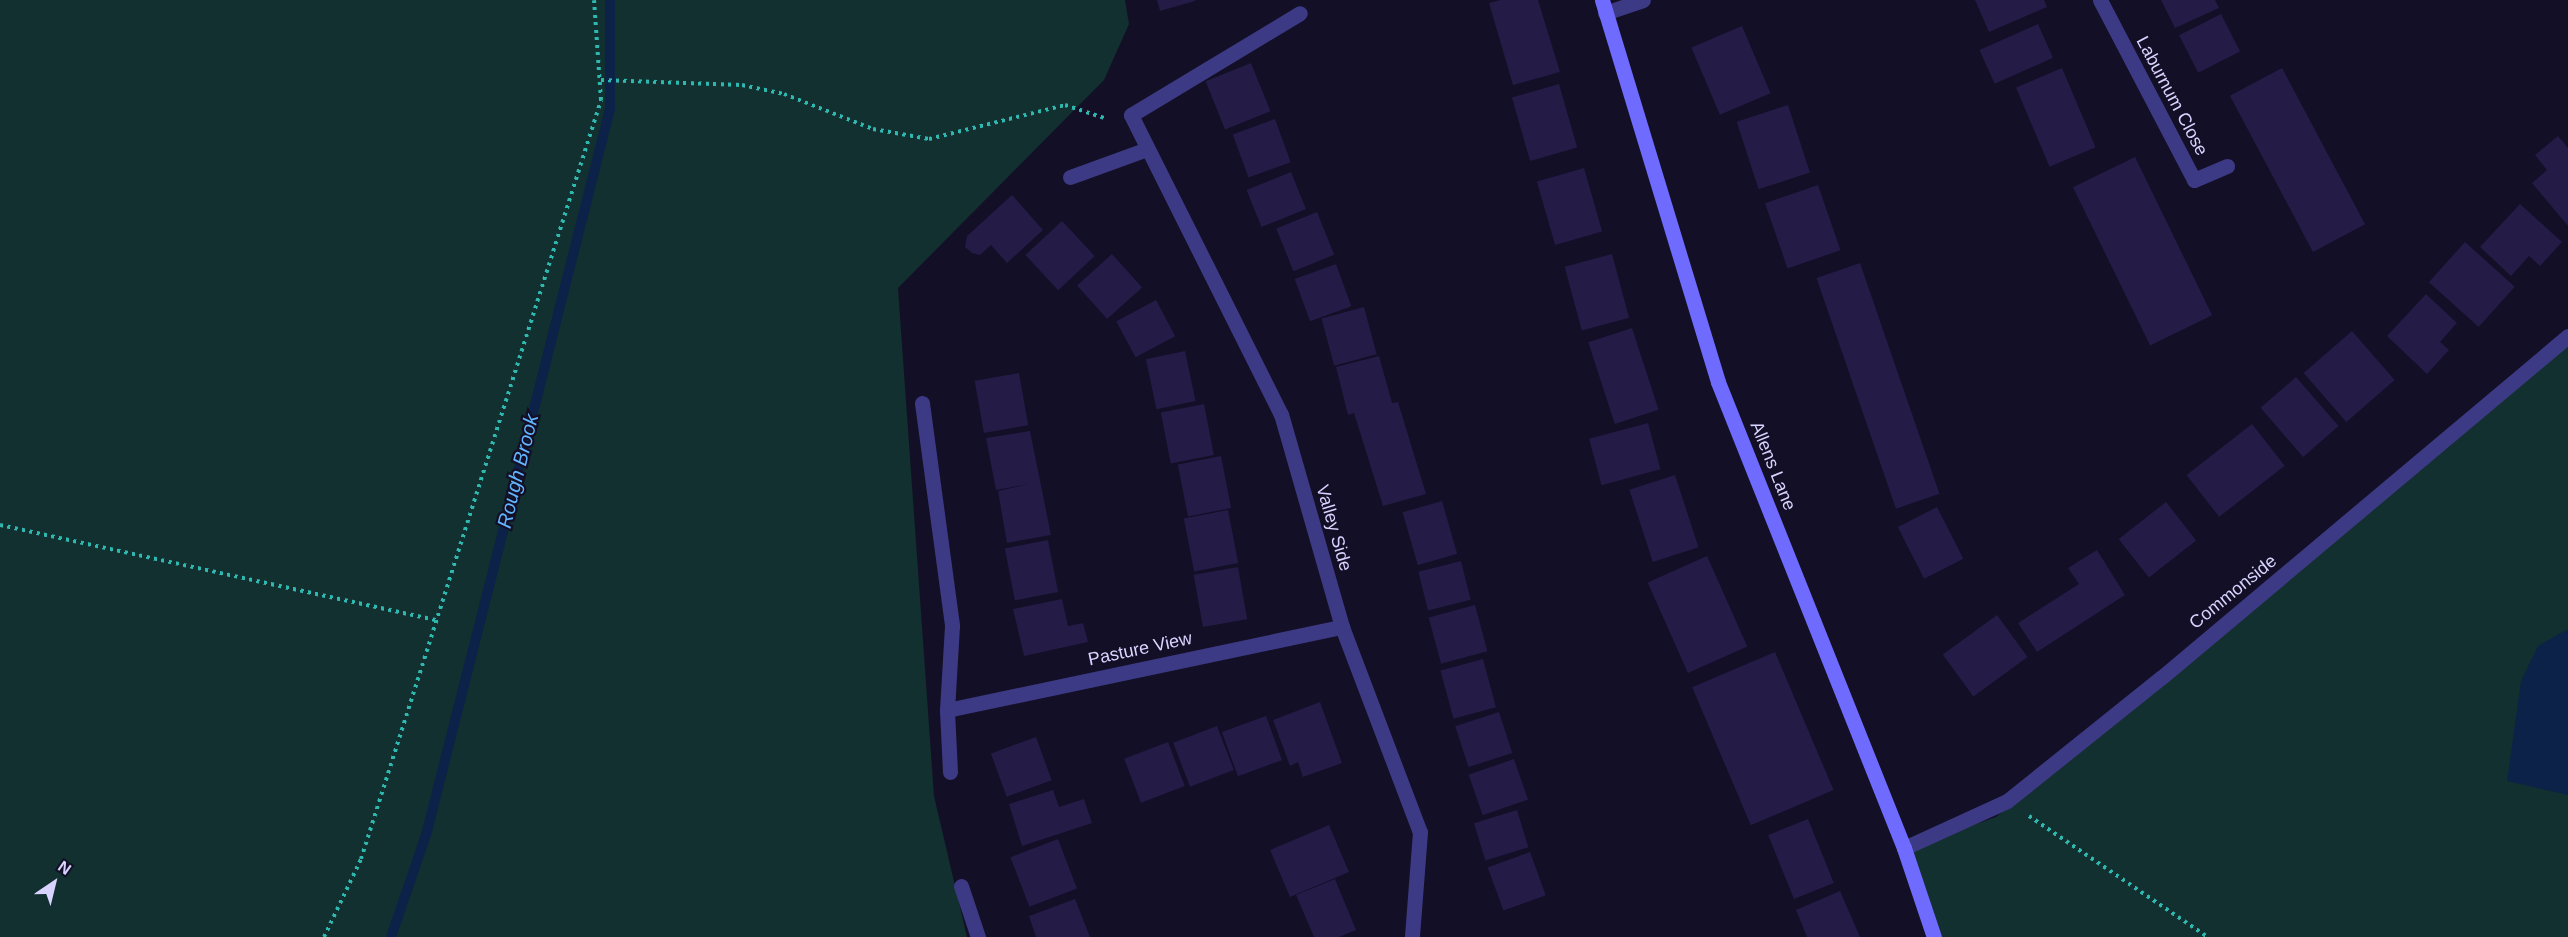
<!DOCTYPE html>
<style>
body{margin:0}
#map{position:relative;width:2568px;height:937px;overflow:hidden;background:#130f26;font-family:Arial,sans-serif}
div>[style]{position:absolute}
.green>*{inset:0;background:#12302f}
.water>*{inset:0;background:#0c2248}
.stream>*{height:10px;margin:-5px;padding:0 5px;transform-origin:5px;border-radius:5px;background:#0c2248}
.building>*{inset:0;background:#241b47;transform-origin:0 0}
.path>*{height:4px;margin-top:-2px;transform-origin:0;background:repeating-linear-gradient(90deg,#2fb8b0 0 3px,transparent 0 7.5px)}
.lane>*{height:15px;margin:-7.5px;padding:0 7.5px;transform-origin:7.5px;border-radius:7.5px;background:#3d3a85}
.street>*{height:15px;margin:-7.5px;padding:0 7.5px;transform-origin:7.5px;border-radius:7.5px;background:#3d3a85}
.secondary>*{height:15px;margin:-7.5px;padding:0 7.5px;transform-origin:7.5px;border-radius:7.5px;background:#6f6bff}
span{translate:-50% -50%;white-space:nowrap;text-align:center;line-height:1.15;-webkit-text-stroke:4.5px #130f26;paint-order:stroke}
.street-label{font-size:18px;color:#d9d4ff}
.water-label{font-size:20px;color:#62b6ff;font-style:italic}
.north{position:absolute;left:24px;top:853px;width:60px;height:60px;-webkit-text-stroke:4px #130f26;paint-order:stroke;rotate:35deg;font-size:16px;font-weight:700;line-height:24px;text-align:center;color:#d9d4ff}
.north::after{content:'';display:block;margin:auto;width:21px;height:27px;background:#d9d4ff;clip-path:polygon(50% 0,100% 100%,50% 72%,0 100%)}
</style>
<div id="map">
<div class="green">
<i style="clip-path:polygon(0 0,1125px 0,1129px 24px,1104px 80px,898px 288px,934px 796px,967px 937px,0 937px)"></i>
<i style="clip-path:polygon(2568px 340px,2568px 937px,1942px 937px,1905px 849px,1996px 817px)"></i>
</div>
<div class="water">
<i style="clip-path:polygon(2568px 629px,2568px 795px,2507px 781px,2521px 681px,2538px 646px)"></i>
</div>
<div class="stream">
<i style="left:391px;top:937px;width:108px;rotate:-71.1deg"></i>
<i style="left:426px;top:835px;width:749px;rotate:-75.78deg"></i>
<i style="left:610px;top:109px;width:109px;rotate:-90deg"></i>
</div>
<div class="building">
<i style="clip-path:polygon(1157px 0,1195px 0,1195px 1px,1160px 11px)"></i>
<i style="clip-path:polygon(1501px 0,1538px 0,1560px 72px,1513px 85px,1489px 3px)"></i>
<i style="clip-path:polygon(1975px 0,2044px 0,2047px 7px,1989px 32px)"></i>
<i style="clip-path:polygon(2161px 0,2215px 0,2219px 8px,2175px 28px)"></i>
<i style="left:2221px;top:14px;width:42px;height:47px;rotate:63deg"></i>
<i style="left:2038px;top:24px;width:37px;height:64px;rotate:66deg"></i>
<i style="left:1742px;top:26px;width:73px;height:55px;rotate:67deg"></i>
<i style="left:1251px;top:63px;width:52px;height:49px;rotate:68deg"></i>
<i style="left:2062px;top:68px;width:86px;height:50px;rotate:67deg"></i>
<i style="left:2282px;top:68px;width:177px;height:59px;rotate:62deg"></i>
<i style="left:1559px;top:84px;width:66px;height:49px;rotate:74deg"></i>
<i style="left:1788px;top:105px;width:71px;height:54px;rotate:72deg"></i>
<i style="left:1275px;top:119px;width:46px;height:45px;rotate:70deg"></i>
<i style="clip-path:polygon(2558px 136px,2568px 148px,2568px 226px,2532px 183px,2547px 170px,2535px 155px)"></i>
<i style="left:2135px;top:157px;width:176px;height:69px;rotate:64deg"></i>
<i style="left:1584px;top:168px;width:66px;height:49px;rotate:74deg"></i>
<i style="left:1291px;top:172px;width:40px;height:48px;rotate:68deg"></i>
<i style="left:1818px;top:185px;width:69px;height:56px;rotate:71deg"></i>
<i style="clip-path:polygon(1012px 195px,1043px 230px,1007px 263px,991px 245px,980px 255px,972px 253px,965px 247px,967px 236px)"></i>
<i style="clip-path:polygon(2520px 204px,2562px 242px,2540px 266px,2529px 256px,2511px 276px,2480px 247px)"></i>
<i style="left:1317px;top:212px;width:46px;height:44px;rotate:68deg"></i>
<i style="left:1062px;top:221px;width:48px;height:50px;rotate:47deg"></i>
<i style="left:2465px;top:242px;width:67px;height:54px;rotate:42deg"></i>
<i style="left:1112px;top:254px;width:45px;height:47px;rotate:48deg"></i>
<i style="left:1612px;top:254px;width:66px;height:49px;rotate:75deg"></i>
<i style="left:1860px;top:263px;width:244px;height:46px;rotate:71deg"></i>
<i style="left:1336px;top:264px;width:45px;height:44px;rotate:70deg"></i>
<i style="clip-path:polygon(2426px 294px,2457px 323px,2440px 342px,2449px 350px,2427px 374px,2387px 336px)"></i>
<i style="left:1156px;top:300px;width:41px;height:45px;rotate:62deg"></i>
<i style="left:1364px;top:307px;width:49px;height:44px;rotate:75deg"></i>
<i style="left:1632px;top:328px;width:86px;height:46px;rotate:72deg"></i>
<i style="left:2352px;top:331px;width:65px;height:64px;rotate:49deg"></i>
<i style="left:1185px;top:351px;width:51px;height:40px;rotate:78deg"></i>
<i style="clip-path:polygon(1379px 356px,1392px 403px,1398px 402px,1426px 494px,1383px 506px,1354px 413px,1348px 415px,1336px 367px)"></i>
<i style="left:1019px;top:373px;width:53px;height:45px;rotate:80deg"></i>
<i style="left:2296px;top:377px;width:65px;height:47px;rotate:49deg"></i>
<i style="left:1204px;top:404px;width:52px;height:44px;rotate:79deg"></i>
<i style="left:1648px;top:423px;width:48px;height:61px;rotate:75deg"></i>
<i style="left:2252px;top:424px;width:53px;height:83px;rotate:52deg"></i>
<i style="clip-path:polygon(1030px 431px,1051px 535px,1007px 543px,998px 491px,1029px 484px,996px 490px,986px 438px)"></i>
<i style="left:1221px;top:456px;width:53px;height:44px;rotate:79deg"></i>
<i style="left:1675px;top:475px;width:76px;height:48px;rotate:72deg"></i>
<i style="left:1442px;top:501px;width:55px;height:41px;rotate:74deg"></i>
<i style="left:2166px;top:502px;width:49px;height:60px;rotate:52deg"></i>
<i style="left:1937px;top:507px;width:58px;height:44px;rotate:63deg"></i>
<i style="left:1228px;top:510px;width:54px;height:45px;rotate:79deg"></i>
<i style="left:1048px;top:540px;width:53px;height:44px;rotate:79deg"></i>
<i style="clip-path:polygon(2097px 550px,2125px 595px,2037px 652px,2018px 623px,2079px 584px,2068px 568px)"></i>
<i style="left:1707px;top:556px;width:99px;height:65px;rotate:66deg"></i>
<i style="left:1461px;top:561px;width:40px;height:44px;rotate:76deg"></i>
<i style="left:1238px;top:567px;width:53px;height:45px;rotate:80deg"></i>
<i style="clip-path:polygon(1062px 599px,1068px 626px,1083px 623px,1088px 642px,1024px 656px,1013px 609px)"></i>
<i style="left:1475px;top:605px;width:48px;height:48px;rotate:75deg"></i>
<i style="left:1997px;top:615px;width:52px;height:67px;rotate:54deg"></i>
<i style="left:1775px;top:652px;width:150px;height:90px;rotate:67deg"></i>
<i style="left:1483px;top:659px;width:50px;height:44px;rotate:75deg"></i>
<i style="clip-path:polygon(1320px 702px,1342px 763px,1303px 777px,1298px 762px,1290px 766px,1273px 720px)"></i>
<i style="left:1499px;top:712px;width:43px;height:46px;rotate:72deg"></i>
<i style="left:1266px;top:716px;width:47px;height:47px;rotate:70deg"></i>
<i style="left:1217px;top:726px;width:47px;height:47px;rotate:69deg"></i>
<i style="left:1036px;top:737px;width:46px;height:48px;rotate:70deg"></i>
<i style="left:1168px;top:742px;width:47px;height:47px;rotate:69deg"></i>
<i style="left:1514px;top:759px;width:43px;height:48px;rotate:71deg"></i>
<i style="clip-path:polygon(1053px 790px,1059px 807px,1084px 799px,1092px 823px,1022px 846px,1009px 804px)"></i>
<i style="left:1517px;top:810px;width:39px;height:45px;rotate:73deg"></i>
<i style="left:1808px;top:819px;width:69px;height:43px;rotate:68deg"></i>
<i style="left:1329px;top:825px;width:51px;height:64px;rotate:67deg"></i>
<i style="left:1058px;top:839px;width:53px;height:51px;rotate:69deg"></i>
<i style="left:1530px;top:852px;width:46px;height:45px;rotate:70deg"></i>
<i style="clip-path:polygon(1335px 879px,1356px 930px,1339px 937px,1314px 937px,1296px 895px)"></i>
<i style="clip-path:polygon(1840px 891px,1860px 937px,1807px 937px,1796px 910px)"></i>
<i style="clip-path:polygon(1075px 899px,1090px 937px,1036px 937px,1029px 916px)"></i>
</div>
<div class="path">
<i style="left:601px;top:80px;width:141px;rotate:2deg"></i>
<i style="left:742px;top:85px;width:43px;rotate:12.1deg"></i>
<i style="left:784px;top:94px;width:96px;rotate:21.5deg"></i>
<i style="left:873px;top:129px;width:57px;rotate:10.1deg"></i>
<i style="left:929px;top:139px;width:140px;rotate:-14deg"></i>
<i style="left:1065px;top:105px;width:41px;rotate:18.4deg"></i>
<i style="left:0;top:525px;width:447px;rotate:12.3deg"></i>
<i style="left:2029px;top:816px;width:216px;rotate:34.1deg"></i>
<i style="left:324px;top:937px;width:86px;rotate:-64.6deg"></i>
<i style="left:361px;top:859px;width:796px;rotate:-72.45deg"></i>
<i style="left:601px;top:100px;width:100px;rotate:-94deg"></i>
</div>
<div class="lane">
<i style="left:1131px;top:115px;width:197px;rotate:-31.1deg"></i>
<i style="left:922px;top:403px;width:225px;rotate:82.3deg"></i>
<i style="left:961px;top:886px;width:54px;rotate:71.6deg"></i>
</div>
<div class="street">
<i style="left:2100px;top:0;width:203px;rotate:62.4deg"></i>
<i style="left:2194px;top:180px;width:36px;rotate:-23deg"></i>
<i style="left:1605px;top:13px;width:40px;rotate:-18.9deg"></i>
<i style="left:1131px;top:115px;width:335px;rotate:63.4deg"></i>
<i style="left:1281px;top:414px;width:222px;rotate:74deg"></i>
<i style="left:1342px;top:627px;width:219px;rotate:69.2deg"></i>
<i style="left:1420px;top:832px;width:105px;rotate:94.4deg"></i>
<i style="left:1070px;top:177px;width:82px;rotate:-20deg"></i>
<i style="left:947px;top:710px;width:404px;rotate:-11.9deg"></i>
<i style="left:950px;top:772px;width:62px;rotate:-92.8deg"></i>
<i style="left:947px;top:710px;width:84px;rotate:-86.6deg"></i>
<i style="left:1904px;top:848px;width:113px;rotate:-24.5deg"></i>
<i style="left:2007px;top:801px;width:198px;rotate:-38.7deg"></i>
<i style="left:2162px;top:677px;width:530px;rotate:-40.03deg"></i>
</div>
<div class="secondary">
<i style="left:1602px;top:0;width:399px;rotate:73.1deg"></i>
<i style="left:1718px;top:382px;width:502px;rotate:68.24deg"></i>
<i style="left:1904px;top:848px;width:94px;rotate:71.4deg"></i>
</div>
<div class="street-label">
<span style="left:2172px;top:96px;rotate:62deg">Laburnum Close</span>
<span style="left:1773px;top:466px;rotate:68deg">Allens Lane</span>
<span style="left:1334px;top:528px;rotate:74deg">Valley Side</span>
<span style="left:2233px;top:592px;rotate:-39deg">Commonside</span>
<span style="left:1140px;top:649px;rotate:-12deg">Pasture View</span>
</div>
<div class="water-label">
<span style="left:518px;top:471px;rotate:-76deg">Rough Brook</span>
</div>
<div class="north">N</div>
</div>
